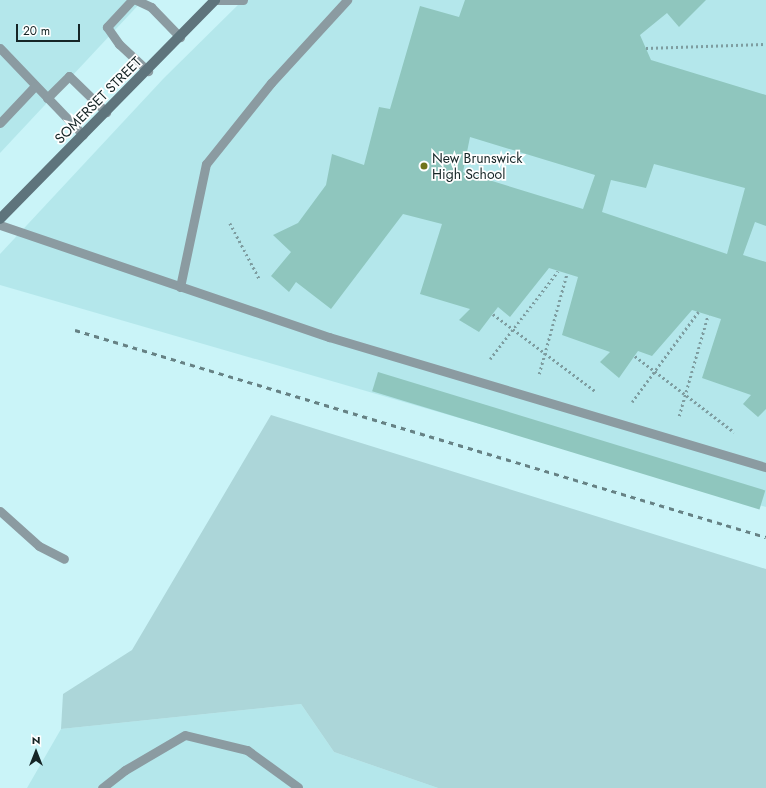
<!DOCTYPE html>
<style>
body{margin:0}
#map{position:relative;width:766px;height:788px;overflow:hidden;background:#caf4f8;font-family:Jost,sans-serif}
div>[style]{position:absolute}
.built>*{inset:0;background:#b4e7eb}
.green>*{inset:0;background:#acd6d9}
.building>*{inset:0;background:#8fc6be;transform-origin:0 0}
.path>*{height:2.5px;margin-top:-1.25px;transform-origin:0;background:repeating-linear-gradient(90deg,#7e9da0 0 2px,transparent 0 5px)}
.service>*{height:9px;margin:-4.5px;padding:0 4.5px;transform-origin:4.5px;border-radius:4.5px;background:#8b9ba1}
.secondary>*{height:10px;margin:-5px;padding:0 5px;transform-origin:5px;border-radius:5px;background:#5e747c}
.rail>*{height:3px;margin-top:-1.5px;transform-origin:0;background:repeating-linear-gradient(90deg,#668184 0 5px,transparent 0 10px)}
.dots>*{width:11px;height:11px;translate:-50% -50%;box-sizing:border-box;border:2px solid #fff;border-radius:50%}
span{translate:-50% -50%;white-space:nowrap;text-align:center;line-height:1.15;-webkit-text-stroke:3.5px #fff;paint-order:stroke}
.street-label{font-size:14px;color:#152526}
.poi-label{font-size:14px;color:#152526}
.left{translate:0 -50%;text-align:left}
.north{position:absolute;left:16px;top:732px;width:40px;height:40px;-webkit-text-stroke:3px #fff;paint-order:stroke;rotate:0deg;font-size:11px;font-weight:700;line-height:16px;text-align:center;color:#152526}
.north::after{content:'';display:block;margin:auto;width:14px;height:18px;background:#152526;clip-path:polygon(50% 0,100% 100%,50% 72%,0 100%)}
.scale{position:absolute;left:16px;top:24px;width:64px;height:18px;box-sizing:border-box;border:2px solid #152526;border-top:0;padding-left:5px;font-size:12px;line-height:14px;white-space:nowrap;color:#152526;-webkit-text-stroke:3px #fff;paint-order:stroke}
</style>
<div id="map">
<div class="built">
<i style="clip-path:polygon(0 0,143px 0,0 153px)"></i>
<i style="clip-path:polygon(243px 0,766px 0,766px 507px,0 285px,0 254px,164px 78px)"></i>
<i style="clip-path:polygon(301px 704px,334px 752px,438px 788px,27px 788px,61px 729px)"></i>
</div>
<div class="green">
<i style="clip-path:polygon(271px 415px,766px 569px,766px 788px,438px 788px,334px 752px,301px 704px,61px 729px,63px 694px,132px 650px)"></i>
</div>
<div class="building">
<i style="clip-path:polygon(evenodd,465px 0,706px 0,679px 27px,667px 13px,640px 35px,651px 60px,766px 95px,766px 226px,755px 222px,743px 255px,766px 262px,766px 409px,758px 417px,743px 404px,751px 395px,702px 378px,721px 319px,692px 310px,652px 356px,638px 351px,619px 378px,600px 362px,610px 352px,562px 335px,578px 277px,549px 268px,510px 317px,498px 307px,479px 332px,459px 320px,470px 309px,420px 294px,442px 224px,403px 214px,331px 309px,296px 282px,289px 292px,271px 276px,291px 252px,273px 235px,298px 223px,326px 185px,332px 154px,364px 165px,379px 107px,390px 109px,420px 6px,459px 17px,465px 0,470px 137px,595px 175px,583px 209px,463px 172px,470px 137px,465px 0,654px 164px,745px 188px,727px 254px,602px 212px,611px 180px,646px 188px,654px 164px)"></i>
<i style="left:378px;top:372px;width:405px;height:20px;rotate:17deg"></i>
</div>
<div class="path">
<i style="left:646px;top:48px;width:120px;rotate:-1.9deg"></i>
<i style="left:230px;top:223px;width:64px;rotate:62.2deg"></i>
<i style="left:493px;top:314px;width:128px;rotate:37deg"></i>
<i style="left:635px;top:356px;width:125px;rotate:37.5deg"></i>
<i style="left:490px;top:359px;width:111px;rotate:-52.3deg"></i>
<i style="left:539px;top:374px;width:105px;rotate:-74.5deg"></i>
<i style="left:632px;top:402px;width:112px;rotate:-53.7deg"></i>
<i style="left:679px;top:416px;width:105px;rotate:-74deg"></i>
</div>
<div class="service">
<i style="left:132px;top:0;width:37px;rotate:133deg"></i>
<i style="left:107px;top:27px;width:21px;rotate:55deg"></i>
<i style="left:119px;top:44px;width:40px;rotate:43deg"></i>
<i style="left:136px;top:0;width:17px;rotate:25deg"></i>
<i style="left:151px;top:7px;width:42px;rotate:46deg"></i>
<i style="left:214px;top:0;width:29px"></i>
<i style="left:0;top:48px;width:120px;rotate:46.3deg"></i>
<i style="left:47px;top:98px;width:31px;rotate:-45deg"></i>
<i style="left:69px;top:76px;width:52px;rotate:44.2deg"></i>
<i style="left:0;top:123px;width:51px;rotate:-46.6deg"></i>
<i style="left:0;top:225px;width:348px;rotate:18.8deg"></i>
<i style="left:329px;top:337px;width:456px;rotate:16.6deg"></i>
<i style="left:180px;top:287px;width:126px;rotate:-78.1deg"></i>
<i style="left:206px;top:164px;width:104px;rotate:-51.3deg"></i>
<i style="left:271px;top:83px;width:113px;rotate:-47.5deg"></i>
<i style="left:0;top:511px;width:52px;rotate:41.9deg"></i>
<i style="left:39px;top:546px;width:28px;rotate:27deg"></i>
<i style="left:102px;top:788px;width:29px;rotate:-38deg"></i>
<i style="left:125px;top:770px;width:69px;rotate:-30.3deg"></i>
<i style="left:185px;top:735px;width:64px;rotate:13.6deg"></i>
<i style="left:247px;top:750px;width:63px;rotate:36deg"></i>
</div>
<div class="secondary">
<i style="left:0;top:219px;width:307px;rotate:-45.5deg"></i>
</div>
<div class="rail">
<i style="left:75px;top:330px;width:721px;rotate:16.68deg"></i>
</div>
<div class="dots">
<i style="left:424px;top:166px;background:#71741b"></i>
</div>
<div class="street-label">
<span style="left:98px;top:100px;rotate:-45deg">SOMERSET STREET</span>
</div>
<div class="poi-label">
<span class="left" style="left:432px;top:166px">New Brunswick<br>High School</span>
</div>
<div class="north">N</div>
<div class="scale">20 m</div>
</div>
